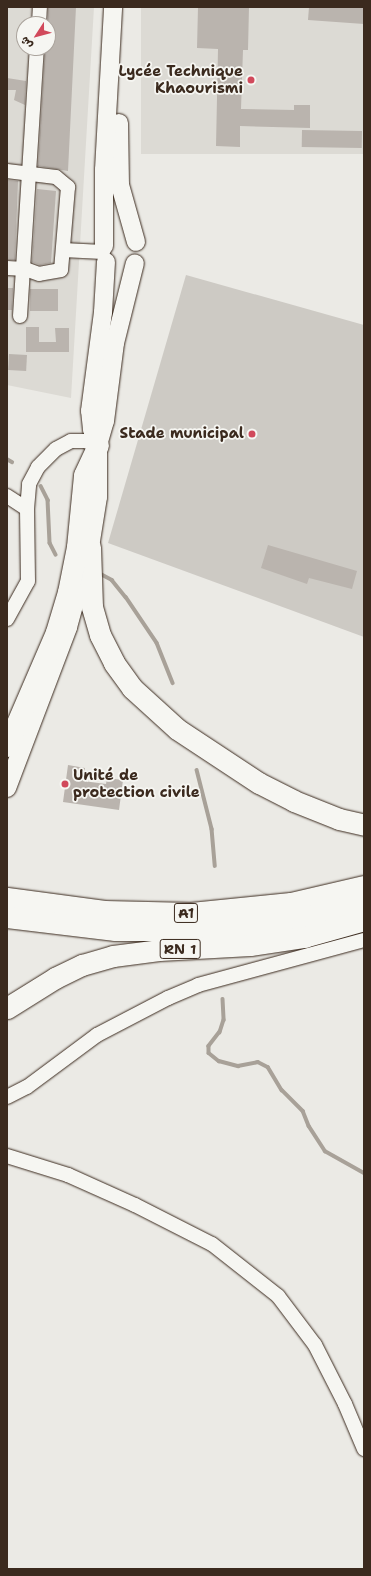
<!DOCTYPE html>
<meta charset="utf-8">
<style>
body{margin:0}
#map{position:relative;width:371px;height:1576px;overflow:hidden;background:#ebeae5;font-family:"Shantell Sans","Playpen Sans Arabic",sans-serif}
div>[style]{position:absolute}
.built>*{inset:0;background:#dcdad4;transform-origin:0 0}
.green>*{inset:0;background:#cdcac4}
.stream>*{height:3.5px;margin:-1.75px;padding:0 1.75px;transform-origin:1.75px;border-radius:1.75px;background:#a8a198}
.building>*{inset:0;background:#bab4ae;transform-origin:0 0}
.roads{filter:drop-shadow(0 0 1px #3b2a1e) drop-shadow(0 0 1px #3b2a1e)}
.minor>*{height:14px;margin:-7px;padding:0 7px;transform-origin:7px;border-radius:7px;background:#f6f6f2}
.major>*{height:18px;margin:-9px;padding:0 9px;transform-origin:9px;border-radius:9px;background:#f6f6f2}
.highway>*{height:21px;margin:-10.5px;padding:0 10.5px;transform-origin:10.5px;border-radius:10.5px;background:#f6f6f2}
.dots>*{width:11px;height:11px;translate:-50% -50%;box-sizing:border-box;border:2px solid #f6f6f2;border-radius:50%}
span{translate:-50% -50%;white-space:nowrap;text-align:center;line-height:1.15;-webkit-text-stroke:3.5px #f6f6f2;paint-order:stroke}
.shield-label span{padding:1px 3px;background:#f6f6f2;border:1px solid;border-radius:3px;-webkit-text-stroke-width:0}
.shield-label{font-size:14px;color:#3b2a1e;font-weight:700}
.poi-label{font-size:15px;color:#3b2a1e;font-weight:700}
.right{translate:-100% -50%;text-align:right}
.left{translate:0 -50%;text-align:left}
.frame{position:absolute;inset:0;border:8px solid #3b2a1e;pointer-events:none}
.north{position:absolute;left:16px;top:16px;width:40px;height:40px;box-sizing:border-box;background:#f6f6f2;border:1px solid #aba49d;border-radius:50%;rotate:234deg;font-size:11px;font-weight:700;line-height:16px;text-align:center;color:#3b2a1e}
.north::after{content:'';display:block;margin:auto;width:14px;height:18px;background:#d1495b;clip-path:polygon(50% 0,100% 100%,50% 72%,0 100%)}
</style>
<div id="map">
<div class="built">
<i style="clip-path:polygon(evenodd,7px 7px,94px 7px,71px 398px,7px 385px,7px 7px,24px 24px,48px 24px,48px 48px,24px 48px,24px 24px)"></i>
<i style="left:141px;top:7px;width:223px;height:147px"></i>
</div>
<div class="green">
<i style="clip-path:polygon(186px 275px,364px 325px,364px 637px,108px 543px)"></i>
</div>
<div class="stream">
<i style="left:7px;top:459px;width:6px;rotate:31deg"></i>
<i style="left:41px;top:486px;width:16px;rotate:63deg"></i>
<i style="left:48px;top:500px;width:43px;rotate:87.3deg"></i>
<i style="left:50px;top:543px;width:13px;rotate:63deg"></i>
<i style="left:99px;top:573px;width:15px;rotate:28deg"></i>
<i style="left:112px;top:580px;width:22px;rotate:51deg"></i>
<i style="left:126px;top:597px;width:55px;rotate:56deg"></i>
<i style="left:157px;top:643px;width:43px;rotate:68.2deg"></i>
<i style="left:197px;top:770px;width:61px;rotate:75.7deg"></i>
<i style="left:212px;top:829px;width:37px;rotate:85deg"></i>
<i style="left:223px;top:999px;width:21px;rotate:87deg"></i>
<i style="left:224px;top:1020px;width:13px;rotate:108deg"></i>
<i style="left:220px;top:1032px;width:18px;rotate:128deg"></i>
<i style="left:209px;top:1046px;width:7px;rotate:90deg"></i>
<i style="left:209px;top:1053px;width:13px;rotate:39deg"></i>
<i style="left:219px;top:1061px;width:20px;rotate:15deg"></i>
<i style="left:238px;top:1066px;width:20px;rotate:-11deg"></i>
<i style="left:258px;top:1062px;width:11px;rotate:27deg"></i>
<i style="left:268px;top:1067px;width:27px;rotate:59deg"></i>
<i style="left:282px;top:1090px;width:30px;rotate:45deg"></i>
<i style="left:303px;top:1111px;width:16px;rotate:68deg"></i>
<i style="left:309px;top:1126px;width:30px;rotate:57deg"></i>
<i style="left:325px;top:1151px;width:45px;rotate:29.4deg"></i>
</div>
<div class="building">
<i style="clip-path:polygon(48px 7px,76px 7px,68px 171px,38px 166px,45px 48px,48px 48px)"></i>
<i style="clip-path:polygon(198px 7px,249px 7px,248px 50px,243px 50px,241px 109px,294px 110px,294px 105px,310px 105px,310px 128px,240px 126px,240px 147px,216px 146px,218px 49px,197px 48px)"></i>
<i style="clip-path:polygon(309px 7px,364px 7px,364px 24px,308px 20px)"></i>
<i style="clip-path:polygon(7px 78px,26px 81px,25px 105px,14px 100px,16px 90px,7px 90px)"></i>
<i style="left:302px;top:130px;width:60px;height:17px;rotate:1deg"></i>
<i style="clip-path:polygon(7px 180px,18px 181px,15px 260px,7px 260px)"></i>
<i style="clip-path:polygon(37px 189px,56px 191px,51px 263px,40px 265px,32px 262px)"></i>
<i style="clip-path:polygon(7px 288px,13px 288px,12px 310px,7px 310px)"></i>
<i style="left:30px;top:289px;width:28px;height:22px"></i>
<i style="clip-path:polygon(26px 327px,39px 327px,39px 342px,56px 342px,55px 328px,69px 328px,69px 352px,26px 352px)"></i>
<i style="left:9px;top:354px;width:18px;height:16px;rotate:3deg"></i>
<i style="clip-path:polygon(268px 545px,357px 571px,352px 589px,309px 578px,307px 584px,261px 568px)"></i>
<i style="clip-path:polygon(68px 765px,85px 768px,83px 781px,106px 784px,107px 778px,123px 780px,119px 810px,63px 802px)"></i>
</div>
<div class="roads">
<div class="minor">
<i style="left:39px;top:24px;width:17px;rotate:-87deg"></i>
<i style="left:7px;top:171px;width:49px;rotate:7deg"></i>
<i style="left:56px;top:177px;width:16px;rotate:40deg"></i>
<i style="left:68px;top:187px;width:83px;rotate:94.8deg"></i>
<i style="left:61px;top:270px;width:22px;rotate:170deg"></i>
<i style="left:39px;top:274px;width:15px;rotate:-160deg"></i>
<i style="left:25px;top:269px;width:18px;rotate:-177deg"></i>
<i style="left:63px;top:250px;width:40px;rotate:2.9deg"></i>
<i style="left:20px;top:316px;width:269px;rotate:-86.4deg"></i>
<i style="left:7px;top:496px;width:24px;rotate:33deg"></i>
<i style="left:7px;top:619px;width:43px;rotate:-61.1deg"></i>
<i style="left:28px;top:581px;width:72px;rotate:-90.8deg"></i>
<i style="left:27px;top:509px;width:25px;rotate:-85deg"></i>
<i style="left:29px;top:484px;width:19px;rotate:-62deg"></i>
<i style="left:38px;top:467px;width:25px;rotate:-45deg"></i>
<i style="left:56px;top:449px;width:17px;rotate:-28deg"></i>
<i style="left:71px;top:441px;width:14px"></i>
<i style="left:85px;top:441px;width:14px;rotate:17deg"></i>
<i style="left:7px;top:1097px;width:22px;rotate:-27deg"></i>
<i style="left:27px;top:1087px;width:87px;rotate:-36.6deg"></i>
<i style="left:97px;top:1035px;width:80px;rotate:-27.5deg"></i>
<i style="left:168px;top:998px;width:33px;rotate:-23deg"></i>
<i style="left:198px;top:985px;width:172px;rotate:-15.2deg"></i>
<i style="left:7px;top:1156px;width:64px;rotate:17.3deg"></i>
<i style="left:68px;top:1175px;width:73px;rotate:24.1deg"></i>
<i style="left:135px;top:1205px;width:86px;rotate:26.9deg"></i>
<i style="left:212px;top:1244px;width:84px;rotate:38.2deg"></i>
<i style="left:278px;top:1296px;width:61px;rotate:52.9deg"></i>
<i style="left:315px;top:1345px;width:66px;rotate:63deg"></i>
<i style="left:345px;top:1404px;width:49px;rotate:67.1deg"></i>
</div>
<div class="major">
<i style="left:119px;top:123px;width:62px;rotate:89.1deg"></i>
<i style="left:120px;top:185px;width:59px;rotate:74.3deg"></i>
<i style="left:104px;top:246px;width:76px;rotate:-90deg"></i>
<i style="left:104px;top:170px;width:163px;rotate:-86.8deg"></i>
<i style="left:98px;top:445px;width:17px;rotate:-111deg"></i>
<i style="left:92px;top:429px;width:18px;rotate:-96deg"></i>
<i style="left:90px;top:411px;width:100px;rotate:-82.5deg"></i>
<i style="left:103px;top:312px;width:50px;rotate:-86.6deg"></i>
<i style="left:7px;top:788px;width:172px;rotate:-69.2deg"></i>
<i style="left:68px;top:627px;width:83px;rotate:-74.6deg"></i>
<i style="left:90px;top:547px;width:51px;rotate:-80.9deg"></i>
<i style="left:98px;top:497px;width:52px;rotate:-90deg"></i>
<i style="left:98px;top:445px;width:25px;rotate:-74deg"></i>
<i style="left:105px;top:421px;width:79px;rotate:-82.7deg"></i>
<i style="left:115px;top:343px;width:82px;rotate:-76deg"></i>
</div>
<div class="highway">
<i style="left:90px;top:547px;width:60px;rotate:88.1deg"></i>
<i style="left:92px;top:607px;width:29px;rotate:74deg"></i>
<i style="left:100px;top:635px;width:31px;rotate:63deg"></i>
<i style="left:114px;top:663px;width:31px;rotate:54deg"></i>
<i style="left:132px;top:688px;width:61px;rotate:42.3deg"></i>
<i style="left:177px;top:729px;width:98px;rotate:33.4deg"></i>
<i style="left:259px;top:783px;width:39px;rotate:27deg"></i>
<i style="left:294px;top:801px;width:48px;rotate:21.8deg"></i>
<i style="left:339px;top:819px;width:26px;rotate:13deg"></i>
<i style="left:7px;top:746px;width:124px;rotate:-66.7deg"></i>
<i style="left:56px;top:632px;width:42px;rotate:-73.3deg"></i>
<i style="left:68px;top:592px;width:46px;rotate:-78.7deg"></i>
<i style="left:77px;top:547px;width:72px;rotate:-84.4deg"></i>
<i style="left:84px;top:475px;width:33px;rotate:-65deg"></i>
<i style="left:7px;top:898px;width:98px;rotate:7.6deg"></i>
<i style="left:104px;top:911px;width:87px;rotate:1.3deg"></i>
<i style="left:191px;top:913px;width:100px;rotate:-5.7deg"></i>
<i style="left:291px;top:903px;width:75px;rotate:-13.1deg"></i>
<i style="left:7px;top:917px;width:109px;rotate:6.9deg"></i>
<i style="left:115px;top:930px;width:87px"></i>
<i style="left:202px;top:930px;width:75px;rotate:-5.3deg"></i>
<i style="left:277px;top:923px;width:89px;rotate:-12.9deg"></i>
<i style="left:7px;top:1008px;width:57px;rotate:-32deg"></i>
<i style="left:55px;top:978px;width:30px;rotate:-26deg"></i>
<i style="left:82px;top:965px;width:32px;rotate:-16deg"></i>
<i style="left:113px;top:956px;width:46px;rotate:-7.4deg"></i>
<i style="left:159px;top:950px;width:91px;rotate:-3.1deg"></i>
<i style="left:250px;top:945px;width:55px;rotate:-8.4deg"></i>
<i style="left:304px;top:937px;width:62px;rotate:-15.8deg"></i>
</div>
</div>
<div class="dots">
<i style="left:251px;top:80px;background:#d1495b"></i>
<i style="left:252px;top:434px;background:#d1495b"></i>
<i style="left:65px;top:784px;background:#d1495b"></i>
</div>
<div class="shield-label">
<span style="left:186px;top:913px">A1</span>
<span style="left:180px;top:949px">RN 1</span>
</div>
<div class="poi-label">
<span class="right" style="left:243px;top:80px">Lycée Technique<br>Khaourismi</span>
<span class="right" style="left:244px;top:434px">Stade municipal</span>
<span class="left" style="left:73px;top:784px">Unité de<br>protection civile</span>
</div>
<div class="frame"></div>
<div class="north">ش</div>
</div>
